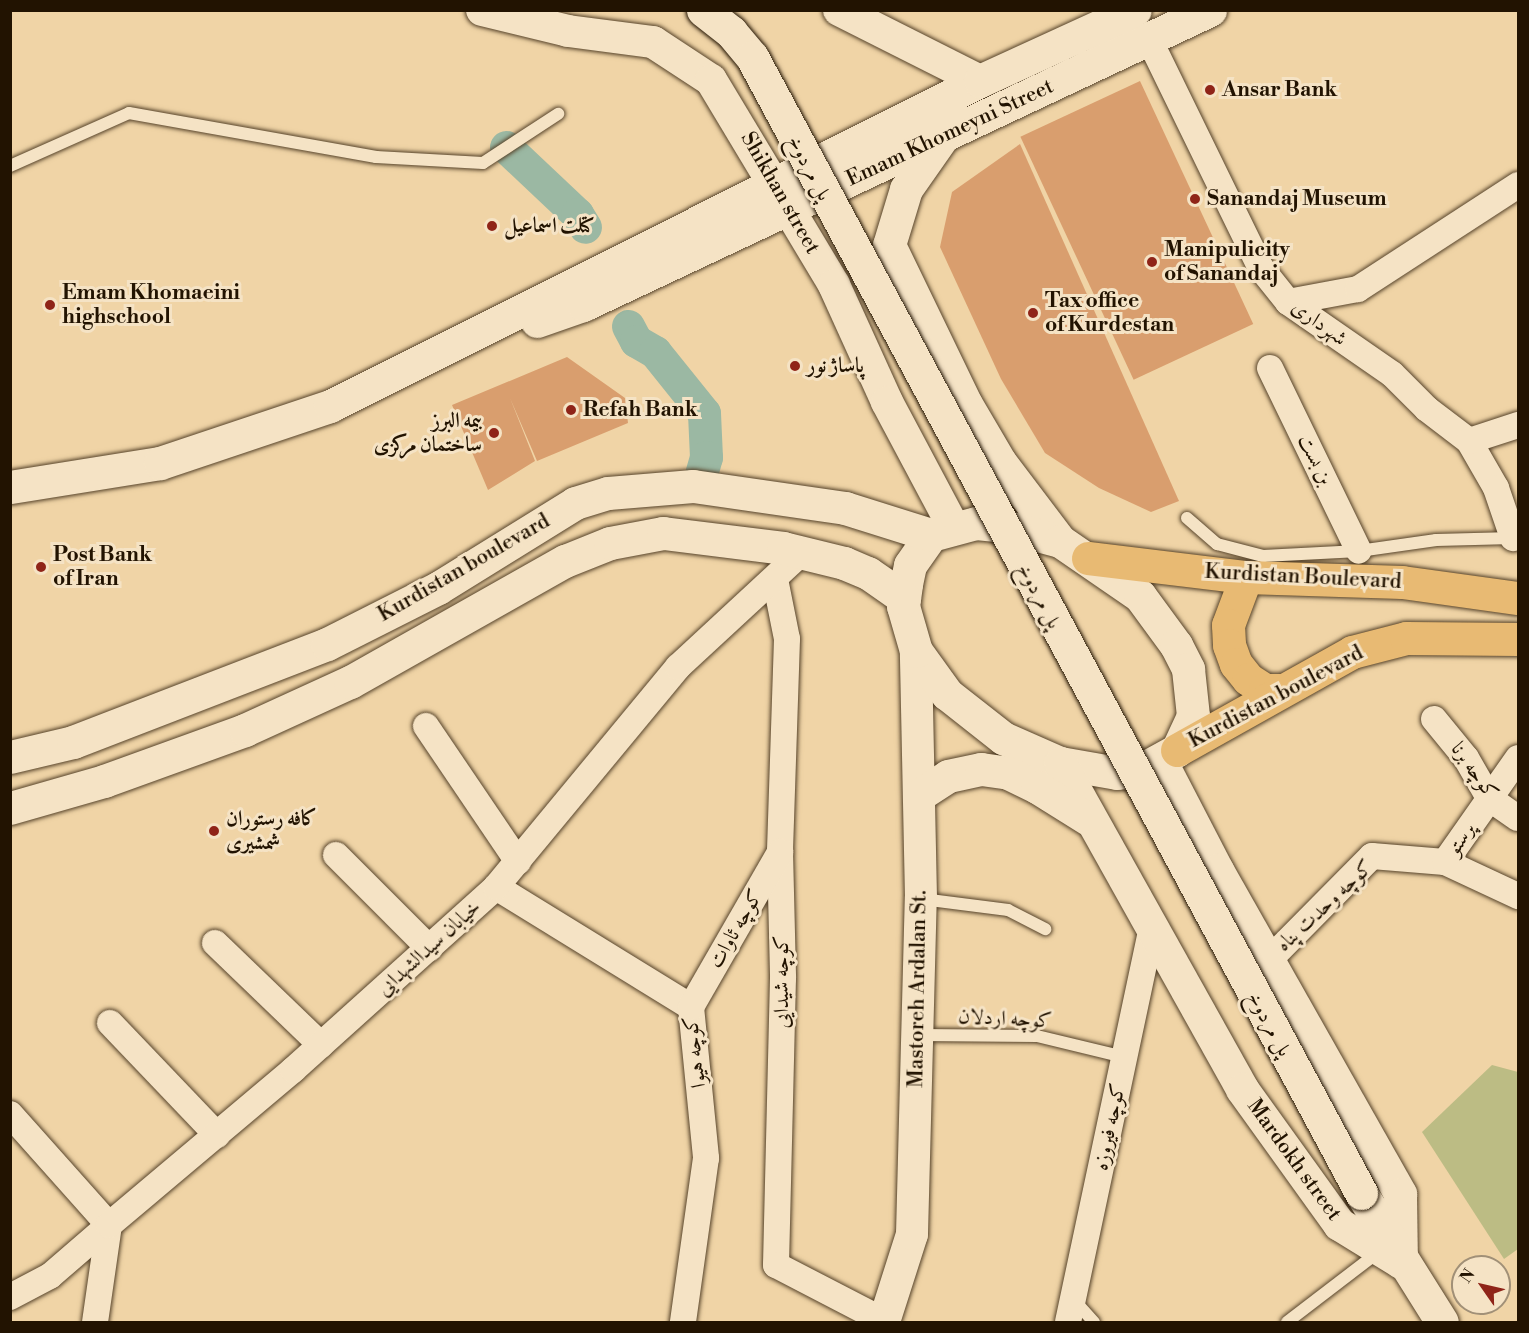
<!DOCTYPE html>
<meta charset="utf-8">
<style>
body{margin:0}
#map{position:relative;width:1529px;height:1333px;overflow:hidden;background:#f0d4a6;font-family:"Libre Bodoni",Amiri,serif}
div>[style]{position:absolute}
.green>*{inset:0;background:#bcbc84}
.canal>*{height:33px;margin:-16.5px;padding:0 16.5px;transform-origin:16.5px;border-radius:16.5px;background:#9bb8a3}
.building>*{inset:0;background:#d99e6e;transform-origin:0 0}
.roads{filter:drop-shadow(0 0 2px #56432a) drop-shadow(0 0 2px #56432a)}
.service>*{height:12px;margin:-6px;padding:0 6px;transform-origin:6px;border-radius:6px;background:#f5e3c5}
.minor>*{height:26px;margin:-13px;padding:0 13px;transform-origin:13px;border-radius:13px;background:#f5e3c5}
.tertiary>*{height:32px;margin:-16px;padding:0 16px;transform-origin:16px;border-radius:16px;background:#f5e3c5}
.secondary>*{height:33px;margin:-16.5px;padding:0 16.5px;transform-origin:16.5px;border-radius:16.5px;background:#f5e3c5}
.primary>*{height:33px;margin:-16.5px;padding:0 16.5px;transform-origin:16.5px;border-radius:16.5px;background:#e8ba73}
.bridges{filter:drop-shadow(0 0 2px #221301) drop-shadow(0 0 2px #221301)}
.secondary-bridge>*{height:33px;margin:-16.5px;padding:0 16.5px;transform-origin:16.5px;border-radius:16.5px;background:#f5e3c5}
.dots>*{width:16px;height:16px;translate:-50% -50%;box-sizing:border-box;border:3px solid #f5e3c5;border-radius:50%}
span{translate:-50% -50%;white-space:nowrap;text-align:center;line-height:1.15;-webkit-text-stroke:6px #f5e3c5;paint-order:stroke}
.poi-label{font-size:21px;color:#221301;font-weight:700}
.left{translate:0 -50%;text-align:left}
.right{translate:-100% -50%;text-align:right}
.street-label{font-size:21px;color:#221301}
.frame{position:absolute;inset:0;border:12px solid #221301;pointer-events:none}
.north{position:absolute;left:1451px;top:1255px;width:60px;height:60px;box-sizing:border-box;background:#f5e3c5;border:2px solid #a19077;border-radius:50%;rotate:304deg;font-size:16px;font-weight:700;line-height:24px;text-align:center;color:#221301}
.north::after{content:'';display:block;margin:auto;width:21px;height:27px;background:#8f2418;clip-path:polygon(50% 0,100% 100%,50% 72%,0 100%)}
</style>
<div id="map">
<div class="green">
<i style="clip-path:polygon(1492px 1065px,1518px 1072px,1518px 1249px,1504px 1259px,1422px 1132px)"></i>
</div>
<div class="canal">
<i style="left:506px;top:147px;width:98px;rotate:43.3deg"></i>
<i style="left:577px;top:214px;width:15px;rotate:58deg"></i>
<i style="left:628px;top:326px;width:17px;rotate:62deg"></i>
<i style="left:636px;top:341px;width:22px;rotate:30deg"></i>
<i style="left:655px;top:352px;width:78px;rotate:51.2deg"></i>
<i style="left:704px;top:413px;width:44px;rotate:87.4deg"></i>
<i style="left:706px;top:457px;width:18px;rotate:106deg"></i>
</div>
<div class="building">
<i style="left:1140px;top:81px;width:268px;height:132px;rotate:65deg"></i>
<i style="clip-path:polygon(1020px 144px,1179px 501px,1151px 512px,1099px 488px,1045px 453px,1001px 379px,940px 247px,952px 192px)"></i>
<i style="clip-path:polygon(567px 357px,625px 398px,628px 423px,537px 461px,510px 398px,535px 461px,488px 490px,452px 405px)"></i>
</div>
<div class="roads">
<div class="service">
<i style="left:10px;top:166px;width:130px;rotate:-24deg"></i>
<i style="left:129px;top:113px;width:251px;rotate:10.1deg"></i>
<i style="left:376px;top:157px;width:107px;rotate:3.2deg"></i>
<i style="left:483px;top:163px;width:90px;rotate:-33.2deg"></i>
<i style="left:1187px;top:518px;width:40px;rotate:41deg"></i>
<i style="left:1217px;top:544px;width:48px;rotate:14.6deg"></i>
<i style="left:1263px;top:556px;width:96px;rotate:-3deg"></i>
<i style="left:1359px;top:551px;width:78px;rotate:-8.1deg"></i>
<i style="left:1436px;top:540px;width:77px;rotate:-1.5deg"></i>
<i style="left:922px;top:899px;width:87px;rotate:7.3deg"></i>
<i style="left:1008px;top:910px;width:42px;rotate:27.2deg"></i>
<i style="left:919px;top:1035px;width:118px;rotate:0.5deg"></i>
<i style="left:1037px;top:1036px;width:89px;rotate:13.6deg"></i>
<i style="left:1074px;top:1300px;width:30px;rotate:48deg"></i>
<i style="left:1287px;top:1322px;width:117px;rotate:-37.4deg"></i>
</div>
<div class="minor">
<i style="left:1149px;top:39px;width:254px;rotate:64deg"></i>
<i style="left:1260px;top:267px;width:45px;rotate:51.3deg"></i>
<i style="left:1288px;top:302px;width:126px;rotate:34.7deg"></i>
<i style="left:1392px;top:374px;width:49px;rotate:45deg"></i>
<i style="left:1427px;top:409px;width:53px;rotate:37.3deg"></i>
<i style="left:1469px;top:441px;width:54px;rotate:60.1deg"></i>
<i style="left:1496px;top:488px;width:53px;rotate:71.2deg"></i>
<i style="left:1288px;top:302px;width:71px;rotate:-10.5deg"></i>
<i style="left:1358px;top:289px;width:191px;rotate:-33deg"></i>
<i style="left:1270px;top:368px;width:203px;rotate:64.1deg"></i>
<i style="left:1469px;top:441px;width:52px;rotate:-18.1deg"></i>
<i style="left:775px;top:579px;width:61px;rotate:78.7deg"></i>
<i style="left:787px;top:639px;width:213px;rotate:91.9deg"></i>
<i style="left:780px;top:852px;width:126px;rotate:88.6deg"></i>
<i style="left:783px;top:978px;width:287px;rotate:91.4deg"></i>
<i style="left:776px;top:1265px;width:122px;rotate:27.4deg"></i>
<i style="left:1434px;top:719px;width:50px;rotate:50.6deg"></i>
<i style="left:1466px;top:758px;width:46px;rotate:60.1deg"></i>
<i style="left:1489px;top:798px;width:35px;rotate:35deg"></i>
<i style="left:426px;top:726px;width:164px;rotate:55.9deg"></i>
<i style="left:336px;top:855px;width:132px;rotate:45deg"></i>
<i style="left:1445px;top:862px;width:127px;rotate:-54.9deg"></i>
<i style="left:496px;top:887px;width:229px;rotate:31.6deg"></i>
<i style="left:691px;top:1007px;width:152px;rotate:84.3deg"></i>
<i style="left:706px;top:1158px;width:166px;rotate:98deg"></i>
<i style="left:215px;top:943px;width:147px;rotate:43.9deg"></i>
<i style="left:1270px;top:959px;width:145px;rotate:-45.3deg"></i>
<i style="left:1372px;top:856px;width:73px;rotate:4.7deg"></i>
<i style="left:1445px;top:862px;width:81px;rotate:25deg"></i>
<i style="left:691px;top:1007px;width:179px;rotate:-60.1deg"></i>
<i style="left:110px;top:1023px;width:155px;rotate:46.3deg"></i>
<i style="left:10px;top:1114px;width:149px;rotate:48.3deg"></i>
<i style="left:109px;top:1225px;width:98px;rotate:98.2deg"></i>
<i style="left:10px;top:1297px;width:45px;rotate:-27.7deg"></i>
<i style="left:50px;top:1276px;width:78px;rotate:-40.8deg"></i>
<i style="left:109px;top:1225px;width:241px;rotate:-40.1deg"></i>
<i style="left:293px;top:1070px;width:273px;rotate:-42deg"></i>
<i style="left:496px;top:887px;width:286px;rotate:-50.4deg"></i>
<i style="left:678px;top:667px;width:169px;rotate:-42.8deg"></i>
<i style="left:1068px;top:1322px;width:400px;rotate:-78deg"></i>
</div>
<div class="tertiary">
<i style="left:482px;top:10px;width:89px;rotate:13.7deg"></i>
<i style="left:568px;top:31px;width:86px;rotate:7.4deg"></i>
<i style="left:653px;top:42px;width:69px;rotate:33.2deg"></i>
<i style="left:711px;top:80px;width:239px;rotate:59deg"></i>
<i style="left:834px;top:285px;width:128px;rotate:65.6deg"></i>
<i style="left:887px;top:402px;width:140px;rotate:62deg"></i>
<i style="left:839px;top:10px;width:158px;rotate:26.7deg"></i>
<i style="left:884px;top:1322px;width:92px;rotate:-72.3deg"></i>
<i style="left:912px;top:1234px;width:336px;rotate:-88.5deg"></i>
<i style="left:921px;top:898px;width:247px;rotate:-91.2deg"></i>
</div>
<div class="secondary">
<i style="left:941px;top:139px;width:61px;rotate:125deg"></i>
<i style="left:906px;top:189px;width:59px;rotate:106.9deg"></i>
<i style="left:889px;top:245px;width:177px;rotate:64.2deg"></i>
<i style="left:966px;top:404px;width:67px;rotate:59.6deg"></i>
<i style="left:1000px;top:462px;width:99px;rotate:52.8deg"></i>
<i style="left:537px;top:321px;width:49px;rotate:-19.2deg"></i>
<i style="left:583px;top:305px;width:693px;rotate:-25.2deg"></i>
<i style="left:10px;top:487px;width:152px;rotate:-9.1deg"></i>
<i style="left:160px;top:463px;width:179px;rotate:-18.5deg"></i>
<i style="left:330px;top:406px;width:727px;rotate:-26.57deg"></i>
<i style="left:980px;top:81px;width:170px;rotate:-24.6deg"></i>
<i style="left:976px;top:523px;width:28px;rotate:6deg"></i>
<i style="left:1004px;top:526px;width:58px;rotate:15deg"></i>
<i style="left:1060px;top:541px;width:97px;rotate:34.5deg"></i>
<i style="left:1140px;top:596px;width:61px;rotate:53.7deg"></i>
<i style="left:1176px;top:645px;width:27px;rotate:63deg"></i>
<i style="left:1188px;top:669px;width:47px;rotate:83.9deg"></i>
<i style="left:1193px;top:716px;width:38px;rotate:115deg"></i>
<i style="left:1177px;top:750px;width:43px;rotate:151.1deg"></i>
<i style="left:1139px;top:771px;width:22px;rotate:175deg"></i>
<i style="left:1117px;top:773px;width:58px;rotate:-170deg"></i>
<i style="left:1060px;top:763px;width:62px;rotate:-156.3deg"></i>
<i style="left:1003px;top:738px;width:71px;rotate:-141.8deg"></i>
<i style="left:947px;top:694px;width:53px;rotate:-125.8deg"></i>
<i style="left:916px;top:651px;width:47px;rotate:-106.1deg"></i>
<i style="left:903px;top:606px;width:22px;rotate:-82deg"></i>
<i style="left:906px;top:584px;width:19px;rotate:-78deg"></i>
<i style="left:910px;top:565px;width:37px;rotate:-55deg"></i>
<i style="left:931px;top:535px;width:47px;rotate:-14.9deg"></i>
<i style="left:10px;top:757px;width:65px;rotate:-13.4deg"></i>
<i style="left:73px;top:742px;width:272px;rotate:-21.1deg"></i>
<i style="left:327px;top:644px;width:124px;rotate:-26.8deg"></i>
<i style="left:438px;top:588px;width:161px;rotate:-31.8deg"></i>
<i style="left:575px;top:503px;width:34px;rotate:-17deg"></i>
<i style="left:608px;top:493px;width:85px;rotate:-4.7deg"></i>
<i style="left:693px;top:486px;width:154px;rotate:8.2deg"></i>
<i style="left:845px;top:508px;width:90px;rotate:17.4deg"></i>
<i style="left:1160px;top:760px;width:124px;rotate:62.6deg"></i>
<i style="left:1217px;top:870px;width:372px;rotate:60.5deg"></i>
<i style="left:1400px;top:1194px;width:68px;rotate:89.2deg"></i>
<i style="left:1060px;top:763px;width:373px;rotate:60.8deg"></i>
<i style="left:1242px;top:1089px;width:166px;rotate:54.3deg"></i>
<i style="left:1339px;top:1224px;width:73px;rotate:31.5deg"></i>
<i style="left:919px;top:795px;width:35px;rotate:-33deg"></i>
<i style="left:948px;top:776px;width:34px;rotate:-12deg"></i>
<i style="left:981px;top:769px;width:27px;rotate:8deg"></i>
<i style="left:1008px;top:773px;width:32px;rotate:26deg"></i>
<i style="left:1037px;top:787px;width:60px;rotate:32.1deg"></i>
<i style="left:10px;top:808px;width:98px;rotate:-16deg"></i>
<i style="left:104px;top:781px;width:150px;rotate:-19.9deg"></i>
<i style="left:245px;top:730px;width:115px;rotate:-24.6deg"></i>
<i style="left:350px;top:682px;width:247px;rotate:-29.4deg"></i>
<i style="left:565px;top:561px;width:48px;rotate:-21.8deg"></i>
<i style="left:610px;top:543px;width:54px;rotate:-10.7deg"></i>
<i style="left:663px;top:533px;width:121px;rotate:7.1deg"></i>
<i style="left:783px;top:548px;width:63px;rotate:13.8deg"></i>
<i style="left:844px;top:563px;width:26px;rotate:23deg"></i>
<i style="left:868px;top:573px;width:44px;rotate:34.8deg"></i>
<i style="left:1361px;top:1193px;width:152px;rotate:57.9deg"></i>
</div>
<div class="primary">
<i style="left:1088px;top:558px;width:159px;rotate:6.9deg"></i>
<i style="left:1246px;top:577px;width:156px;rotate:1.8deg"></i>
<i style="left:1402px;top:582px;width:117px;rotate:7.9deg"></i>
<i style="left:1246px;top:577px;width:51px;rotate:110.6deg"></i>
<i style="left:1228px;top:625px;width:20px;rotate:87deg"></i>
<i style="left:1229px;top:645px;width:20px;rotate:70deg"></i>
<i style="left:1236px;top:664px;width:19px;rotate:51deg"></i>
<i style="left:1248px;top:679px;width:20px;rotate:33deg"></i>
<i style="left:1265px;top:690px;width:15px"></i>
<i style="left:1177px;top:750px;width:201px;rotate:-29.2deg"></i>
<i style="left:1352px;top:652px;width:56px;rotate:-14.5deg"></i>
<i style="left:1406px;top:638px;width:112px;rotate:0.5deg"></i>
</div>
</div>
<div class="bridges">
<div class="secondary-bridge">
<i style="left:703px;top:10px;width:36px;rotate:38deg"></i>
<i style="left:731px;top:32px;width:33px;rotate:50deg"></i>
<i style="left:752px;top:57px;width:1289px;rotate:61.8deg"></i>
</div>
</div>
<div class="dots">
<i style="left:1210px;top:90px;background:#8f2418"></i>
<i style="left:1195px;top:199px;background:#8f2418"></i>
<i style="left:492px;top:226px;background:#8f2418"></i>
<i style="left:1152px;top:262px;background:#8f2418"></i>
<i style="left:50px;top:305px;background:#8f2418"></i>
<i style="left:1033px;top:313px;background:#8f2418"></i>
<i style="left:795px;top:366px;background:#8f2418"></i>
<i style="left:571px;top:410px;background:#8f2418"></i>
<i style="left:494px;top:433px;background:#8f2418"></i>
<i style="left:41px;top:567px;background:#8f2418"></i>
<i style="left:214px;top:831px;background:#8f2418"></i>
</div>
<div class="poi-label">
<span class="left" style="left:1222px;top:90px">Ansar Bank</span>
<span class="left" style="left:1207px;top:199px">Sanandaj Museum</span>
<span class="left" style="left:504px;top:226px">کتلت اسماعیل</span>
<span class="left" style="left:1164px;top:262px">Manipulicity<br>of Sanandaj</span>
<span class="left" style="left:62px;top:305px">Emam Khomaeini<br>highschool</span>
<span class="left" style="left:1045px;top:313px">Tax office<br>of Kurdestan</span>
<span class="left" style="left:807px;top:366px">پاساژ نور</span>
<span class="left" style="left:583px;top:410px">Refah Bank</span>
<span class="right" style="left:482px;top:433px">بیمه البرز<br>ساختمان مرکزی</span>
<span class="left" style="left:53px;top:567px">Post Bank<br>of Iran</span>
<span class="left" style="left:226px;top:831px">کافه رستوران<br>شمشیری</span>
</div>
<div class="street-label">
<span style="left:950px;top:133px;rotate:-25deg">Emam Khomeyni Street</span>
<span style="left:809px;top:168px;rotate:62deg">پل مردوخ</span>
<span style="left:780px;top:193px;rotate:60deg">Shikhan street</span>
<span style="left:1319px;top:323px;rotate:36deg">شهرداری</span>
<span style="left:1315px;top:460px;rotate:64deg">بن بست</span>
<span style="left:464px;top:568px;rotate:-30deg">Kurdistan boulevard</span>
<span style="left:1303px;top:577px;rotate:3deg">Kurdistan Boulevard</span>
<span style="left:1039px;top:596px;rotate:62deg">پل مردوخ</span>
<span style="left:1276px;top:697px;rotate:-28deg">Kurdistan boulevard</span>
<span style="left:1474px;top:771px;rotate:54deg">کوچه برنا</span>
<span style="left:1461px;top:839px;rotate:-56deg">پرستو</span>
<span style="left:1325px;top:906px;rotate:-43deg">کوچه وحدت پناه</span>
<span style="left:736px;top:929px;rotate:-60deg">کوچه ئاوات</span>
<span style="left:429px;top:948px;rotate:-42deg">خیابان سیدالشهدایی</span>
<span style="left:782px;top:982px;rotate:-90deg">کوچه شیدایی</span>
<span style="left:918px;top:989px;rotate:-89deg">Mastoreh Ardalan St.</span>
<span style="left:1005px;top:1019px;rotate:3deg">کوچه اردلان</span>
<span style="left:1269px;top:1024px;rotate:61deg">پل مردوخ</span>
<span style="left:695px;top:1052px;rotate:-97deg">کوچه هیوا</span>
<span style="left:1110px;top:1127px;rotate:-78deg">کوچه فیروزه</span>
<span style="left:1294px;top:1160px;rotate:54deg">Mardokh street</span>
</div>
<div class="frame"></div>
<div class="north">N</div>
</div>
